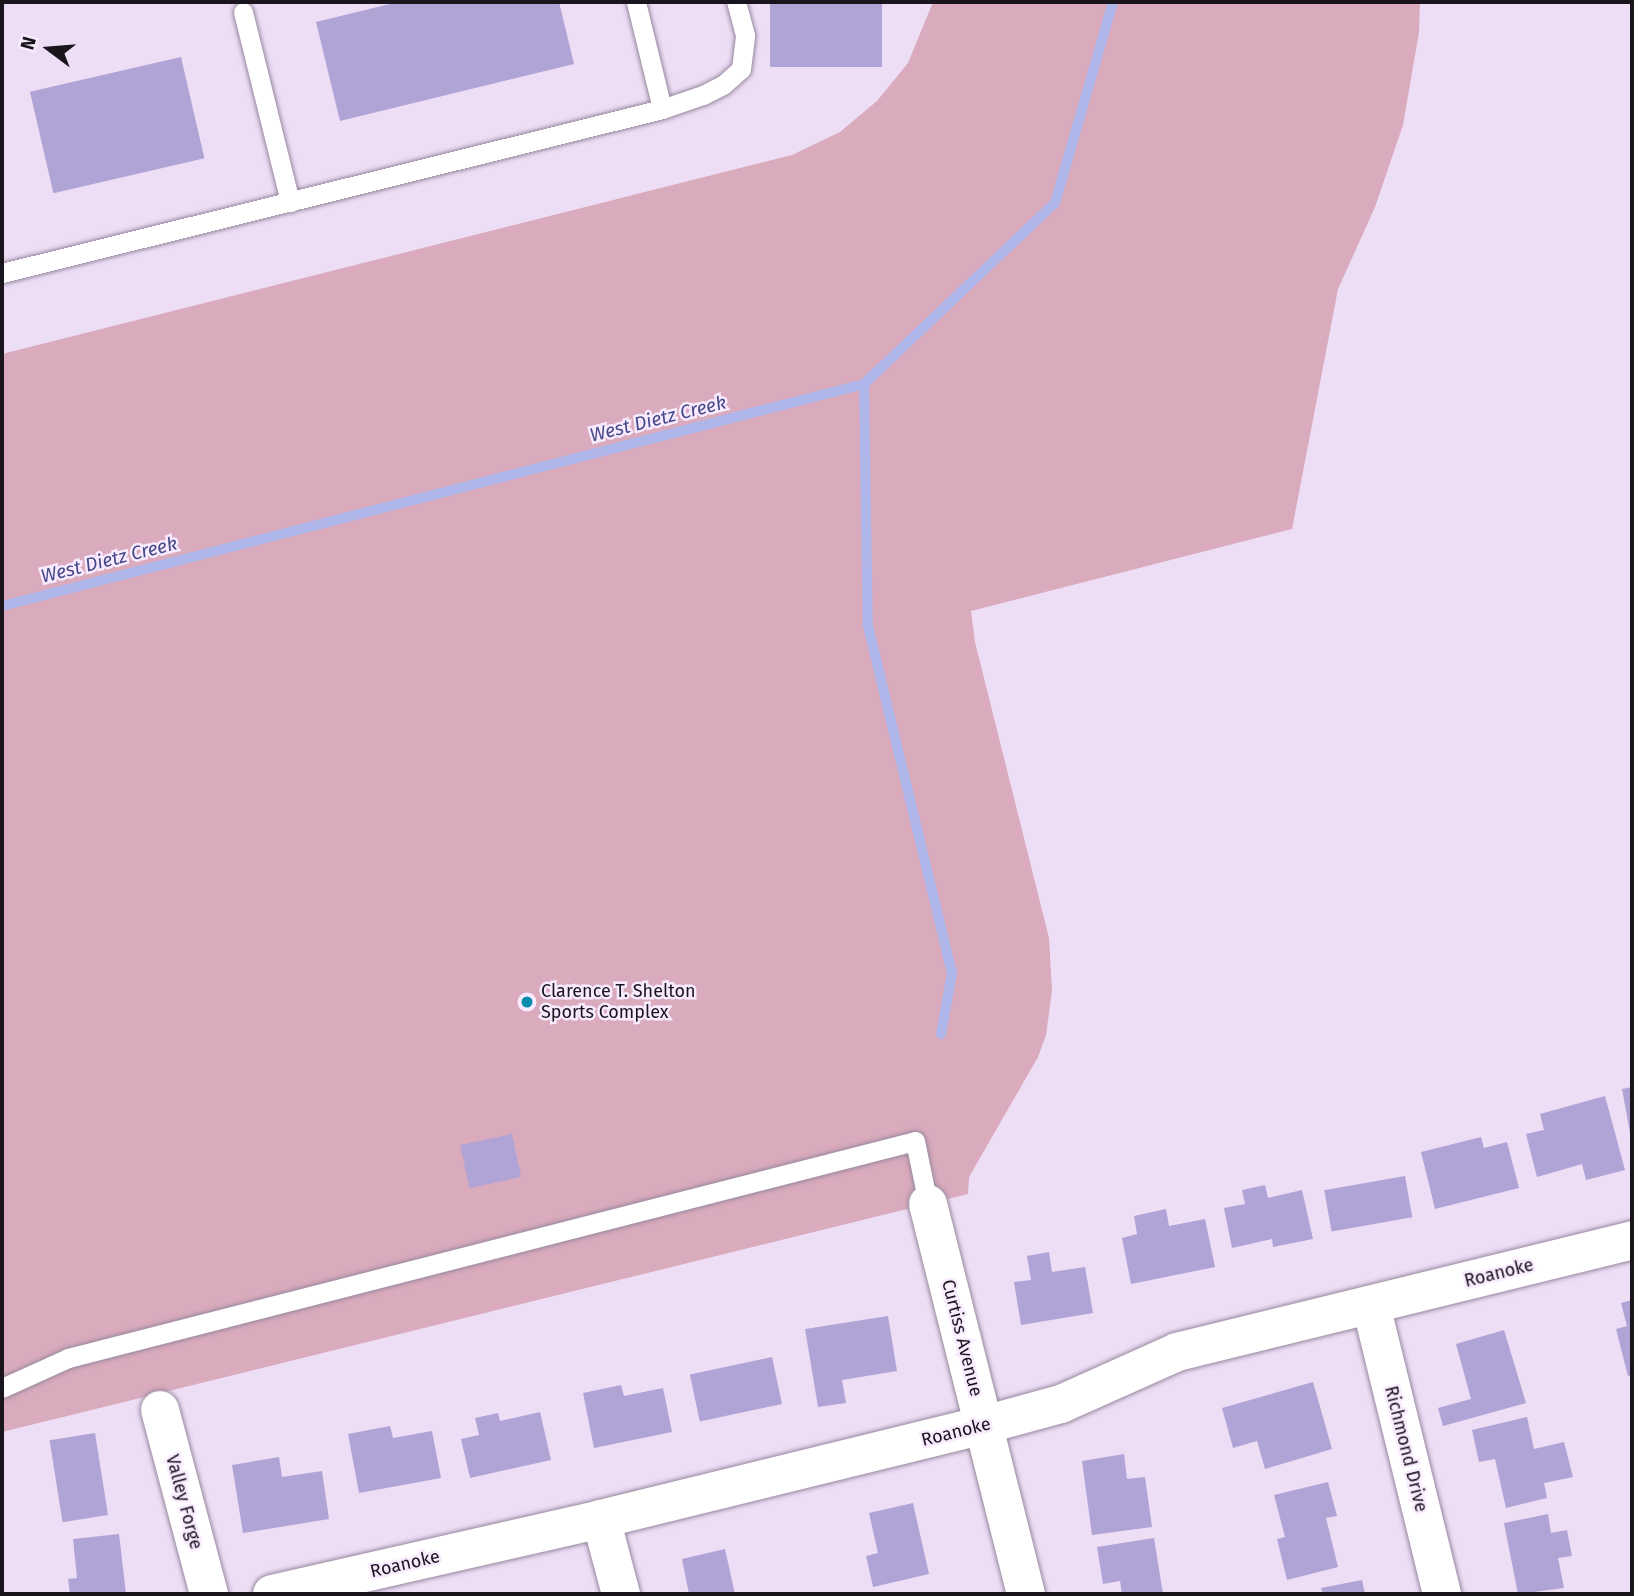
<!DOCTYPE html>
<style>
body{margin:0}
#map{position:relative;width:1634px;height:1596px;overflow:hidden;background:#edddf5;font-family:"Fira Sans",sans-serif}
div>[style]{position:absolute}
.green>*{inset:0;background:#daaabd}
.stream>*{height:10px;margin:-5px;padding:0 5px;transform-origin:5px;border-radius:5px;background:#afb7ea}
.building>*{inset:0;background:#b0a3d5;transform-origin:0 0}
.roads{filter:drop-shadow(0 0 2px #97889e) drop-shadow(0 0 2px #97889e)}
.service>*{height:19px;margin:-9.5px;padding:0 9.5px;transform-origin:9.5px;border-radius:9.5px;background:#fff}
.minor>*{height:38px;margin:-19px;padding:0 19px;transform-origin:19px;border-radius:19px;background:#fff}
.dots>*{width:19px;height:19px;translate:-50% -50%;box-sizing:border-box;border:4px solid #f9ebff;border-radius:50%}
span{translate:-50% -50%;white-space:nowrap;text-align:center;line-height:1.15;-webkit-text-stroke:5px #f9ebff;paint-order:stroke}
.poi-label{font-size:18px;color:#1a141d}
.left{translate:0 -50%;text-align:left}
.street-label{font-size:18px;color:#1a141d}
.water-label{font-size:19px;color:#454988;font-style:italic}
.frame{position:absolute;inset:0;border:4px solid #1a141d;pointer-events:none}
.north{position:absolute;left:14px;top:14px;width:70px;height:70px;-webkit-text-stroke:5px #f9ebff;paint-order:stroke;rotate:286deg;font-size:19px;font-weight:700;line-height:28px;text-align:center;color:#1a141d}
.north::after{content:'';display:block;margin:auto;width:24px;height:32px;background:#1a141d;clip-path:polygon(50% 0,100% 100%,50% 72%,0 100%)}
</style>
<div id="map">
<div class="green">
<i style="clip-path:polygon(933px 2px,1420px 2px,1419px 32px,1403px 125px,1375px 207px,1338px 289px,1292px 529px,971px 611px,975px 642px,1049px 938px,1052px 991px,1046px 1035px,1038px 1057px,969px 1177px,968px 1194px,2px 1432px,2px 354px,792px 155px,840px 132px,877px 101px,908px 63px)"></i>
</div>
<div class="stream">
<i style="left:864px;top:384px;width:242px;rotate:89.1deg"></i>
<i style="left:868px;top:626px;width:357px;rotate:76.4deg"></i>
<i style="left:952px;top:973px;width:62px;rotate:100.2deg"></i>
<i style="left:2px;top:606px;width:890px;rotate:-14.44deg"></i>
<i style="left:864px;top:384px;width:263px;rotate:-43.5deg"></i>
<i style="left:1055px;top:203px;width:209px;rotate:-73.9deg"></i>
</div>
<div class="building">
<i style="clip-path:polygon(398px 2px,559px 2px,574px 64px,340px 121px,316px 22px)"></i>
<i style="left:770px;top:2px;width:112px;height:65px"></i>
<i style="left:181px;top:57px;width:104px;height:155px;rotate:77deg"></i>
<i style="clip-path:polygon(1632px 1087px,1632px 1133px,1630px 1133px,1622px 1089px)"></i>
<i style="clip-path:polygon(1605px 1096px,1625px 1170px,1586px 1180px,1582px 1164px,1537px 1177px,1526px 1134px,1544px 1130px,1540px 1114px)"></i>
<i style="left:512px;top:1134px;width:44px;height:53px;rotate:78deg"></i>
<i style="clip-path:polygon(1481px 1137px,1484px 1148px,1507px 1142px,1519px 1188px,1435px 1209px,1421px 1152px)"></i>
<i style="left:1405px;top:1176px;width:42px;height:82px;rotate:80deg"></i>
<i style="clip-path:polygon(1265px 1185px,1268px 1198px,1302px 1190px,1313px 1239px,1273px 1247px,1272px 1239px,1232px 1248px,1224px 1208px,1245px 1204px,1242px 1190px)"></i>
<i style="clip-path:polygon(1166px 1209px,1169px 1226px,1205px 1219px,1215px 1267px,1131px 1284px,1122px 1238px,1137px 1234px,1134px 1216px)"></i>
<i style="clip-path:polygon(1049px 1252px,1052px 1272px,1085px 1267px,1093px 1313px,1021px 1325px,1014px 1282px,1031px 1280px,1027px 1256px)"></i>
<i style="clip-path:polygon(1632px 1300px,1632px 1375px,1628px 1376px,1616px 1329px,1627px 1326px,1621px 1303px)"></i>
<i style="clip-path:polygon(888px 1316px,897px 1371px,842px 1380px,846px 1403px,818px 1407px,805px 1329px)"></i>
<i style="clip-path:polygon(1504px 1330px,1526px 1403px,1443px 1426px,1438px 1408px,1471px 1399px,1456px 1344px)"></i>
<i style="left:772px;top:1357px;width:48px;height:84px;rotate:78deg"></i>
<i style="clip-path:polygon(1313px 1382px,1332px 1449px,1265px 1469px,1257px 1441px,1233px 1448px,1222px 1408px)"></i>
<i style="clip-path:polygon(621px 1385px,624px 1396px,663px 1388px,672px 1432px,594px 1448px,583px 1393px)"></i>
<i style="clip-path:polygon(540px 1412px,551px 1460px,470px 1478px,461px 1439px,479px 1435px,475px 1418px,498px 1413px,500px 1421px)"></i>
<i style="clip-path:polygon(1527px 1417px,1534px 1449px,1564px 1442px,1573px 1477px,1544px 1483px,1547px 1498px,1506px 1508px,1495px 1459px,1479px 1462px,1472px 1430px)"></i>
<i style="clip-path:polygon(390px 1426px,393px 1438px,432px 1431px,441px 1478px,359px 1493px,348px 1434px)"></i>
<i style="left:95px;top:1433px;width:83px;height:46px;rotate:81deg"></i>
<i style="clip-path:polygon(1124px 1454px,1127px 1479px,1145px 1477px,1152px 1527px,1092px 1535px,1082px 1461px)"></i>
<i style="clip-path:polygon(279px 1457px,282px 1477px,322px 1471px,329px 1519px,243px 1533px,232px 1465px)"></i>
<i style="clip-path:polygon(1328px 1482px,1337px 1516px,1326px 1518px,1338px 1567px,1287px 1580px,1277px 1539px,1285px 1537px,1274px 1495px)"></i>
<i style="clip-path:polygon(913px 1503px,929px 1574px,873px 1587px,866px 1556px,878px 1553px,869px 1513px)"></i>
<i style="clip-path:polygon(1548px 1514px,1551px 1533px,1567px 1530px,1572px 1556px,1558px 1558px,1564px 1588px,1518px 1594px,1504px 1523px)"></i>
<i style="clip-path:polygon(119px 1534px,126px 1594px,70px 1594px,68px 1579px,77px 1578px,73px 1539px)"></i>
<i style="clip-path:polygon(1154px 1538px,1163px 1594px,1122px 1594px,1120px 1581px,1103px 1584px,1097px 1547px)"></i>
<i style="clip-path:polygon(725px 1549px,735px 1594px,689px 1594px,682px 1559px)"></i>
<i style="clip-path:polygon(1362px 1580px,1365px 1594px,1323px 1594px,1321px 1588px)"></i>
</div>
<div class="roads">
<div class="service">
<i style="left:636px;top:2px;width:110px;rotate:76.3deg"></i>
<i style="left:243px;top:12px;width:196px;rotate:76.1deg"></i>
<i style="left:2px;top:273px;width:680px;rotate:-13.95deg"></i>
<i style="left:662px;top:109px;width:43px;rotate:-18.9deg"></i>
<i style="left:703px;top:95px;width:22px;rotate:-27deg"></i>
<i style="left:723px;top:85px;width:24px;rotate:-42deg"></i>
<i style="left:741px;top:69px;width:34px;rotate:-83deg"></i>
<i style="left:745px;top:35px;width:34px;rotate:-105deg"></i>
<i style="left:2px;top:1388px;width:72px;rotate:-24.4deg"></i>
<i style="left:68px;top:1358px;width:874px;rotate:-14.37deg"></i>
<i style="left:915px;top:1141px;width:64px;rotate:78.3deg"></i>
</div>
<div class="minor">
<i style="left:928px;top:1204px;width:402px;rotate:75.9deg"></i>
<i style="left:1371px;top:1305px;width:298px;rotate:76.2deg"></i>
<i style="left:160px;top:1410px;width:190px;rotate:75.1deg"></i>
<i style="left:601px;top:1519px;width:78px;rotate:75.1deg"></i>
<i style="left:272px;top:1594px;width:337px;rotate:-12.8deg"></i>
<i style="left:601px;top:1519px;width:394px;rotate:-13.8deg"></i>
<i style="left:984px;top:1425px;width:80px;rotate:-15.3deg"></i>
<i style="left:1061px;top:1404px;width:127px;rotate:-24.1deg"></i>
<i style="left:1177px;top:1352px;width:469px;rotate:-13.8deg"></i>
</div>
</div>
<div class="dots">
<i style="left:527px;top:1002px;background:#078cac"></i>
</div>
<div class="poi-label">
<span class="left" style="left:541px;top:1002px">Clarence T. Shelton<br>Sports Complex</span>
</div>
<div class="street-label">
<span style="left:1499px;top:1273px;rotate:-14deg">Roanoke</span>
<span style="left:962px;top:1338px;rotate:76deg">Curtiss Avenue</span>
<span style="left:956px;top:1432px;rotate:-14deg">Roanoke</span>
<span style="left:1406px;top:1449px;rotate:76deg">Richmond Drive</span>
<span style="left:184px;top:1502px;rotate:75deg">Valley Forge</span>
<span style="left:405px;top:1564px;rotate:-13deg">Roanoke</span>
</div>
<div class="water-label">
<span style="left:658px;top:419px;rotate:-14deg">West Dietz Creek</span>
<span style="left:109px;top:560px;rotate:-14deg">West Dietz Creek</span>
</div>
<div class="frame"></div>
<div class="north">N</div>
</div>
